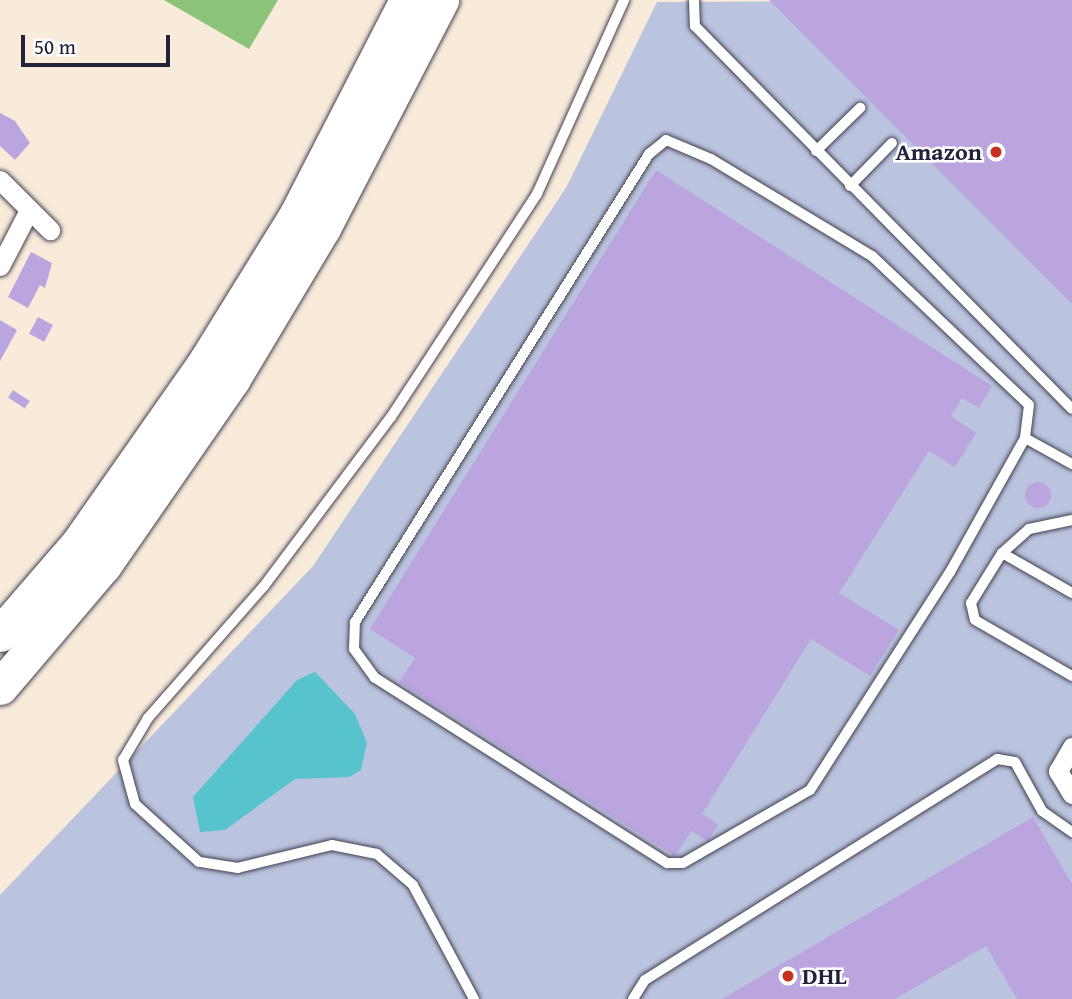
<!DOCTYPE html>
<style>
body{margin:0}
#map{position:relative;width:1072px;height:999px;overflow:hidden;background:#f8ebd9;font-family:"Gentium Book Plus",serif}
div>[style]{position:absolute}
.industrial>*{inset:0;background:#bac4de}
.green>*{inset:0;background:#8bc478}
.water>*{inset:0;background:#56c3cd}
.building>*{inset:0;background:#bba5df;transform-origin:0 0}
.round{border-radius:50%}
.roads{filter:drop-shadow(0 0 2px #424053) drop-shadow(0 0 2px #424053)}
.lane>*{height:10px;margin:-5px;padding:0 5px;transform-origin:5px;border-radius:5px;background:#fff}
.street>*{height:19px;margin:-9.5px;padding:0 9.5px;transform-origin:9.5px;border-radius:9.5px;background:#fff}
.highway>*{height:35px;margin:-17.5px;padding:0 17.5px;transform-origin:17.5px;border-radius:17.5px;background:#fff}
.dots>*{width:19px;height:19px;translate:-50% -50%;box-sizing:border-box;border:4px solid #fff;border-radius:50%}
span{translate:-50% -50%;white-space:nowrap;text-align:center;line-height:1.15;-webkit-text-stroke:5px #fff;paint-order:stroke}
.poi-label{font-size:24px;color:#22223b;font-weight:700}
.right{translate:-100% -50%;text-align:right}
.left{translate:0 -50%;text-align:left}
.scale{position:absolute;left:21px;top:35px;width:149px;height:32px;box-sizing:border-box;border:4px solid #22223b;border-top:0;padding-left:9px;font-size:21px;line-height:24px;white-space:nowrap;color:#22223b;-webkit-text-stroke:5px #fff;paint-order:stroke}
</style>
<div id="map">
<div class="industrial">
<i style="clip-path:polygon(1072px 0,1072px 999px,0 999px,0 895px,313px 566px,566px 188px,657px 2px)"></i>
</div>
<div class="green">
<i style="clip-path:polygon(164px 0,278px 0,249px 49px)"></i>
</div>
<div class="water">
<i style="clip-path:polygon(315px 672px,355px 714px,367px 743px,361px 770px,349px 777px,295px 779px,225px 830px,200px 832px,193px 797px,297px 680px)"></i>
</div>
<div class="building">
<i style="clip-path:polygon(769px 0,1072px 0,1072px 304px)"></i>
<i style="clip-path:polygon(0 113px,15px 121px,30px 143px,15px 160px,0 146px)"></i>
<i style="clip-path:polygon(656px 170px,992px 386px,979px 408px,962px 398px,951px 416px,976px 433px,955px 467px,929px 451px,839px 593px,899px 630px,870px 676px,811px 639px,702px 814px,718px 824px,708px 841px,691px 831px,675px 856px,399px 682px,415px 658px,370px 629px)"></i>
<i style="clip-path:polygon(31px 252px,52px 263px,45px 288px,40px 285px,28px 308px,8px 297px)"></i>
<i style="left:38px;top:317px;width:17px;height:19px;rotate:28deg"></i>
<i style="clip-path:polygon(0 320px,17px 330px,0 361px)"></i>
<i style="left:13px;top:390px;width:20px;height:9px;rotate:33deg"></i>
<i class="round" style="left:1025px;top:482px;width:26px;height:26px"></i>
<i style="clip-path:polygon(1033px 817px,1072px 884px,1072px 999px,1017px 999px,986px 946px,895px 999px,722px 999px)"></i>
</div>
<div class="roads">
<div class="lane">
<i style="left:694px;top:0;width:26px;rotate:88deg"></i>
<i style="left:695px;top:26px;width:537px;rotate:45.45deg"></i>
<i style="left:666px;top:140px;width:49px;rotate:22.9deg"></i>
<i style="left:711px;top:159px;width:188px;rotate:31.1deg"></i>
<i style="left:872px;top:256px;width:216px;rotate:43.5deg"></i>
<i style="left:1029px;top:405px;width:33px;rotate:97deg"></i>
<i style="left:1025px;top:438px;width:154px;rotate:119.2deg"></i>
<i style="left:950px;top:572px;width:259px;rotate:122.7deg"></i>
<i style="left:810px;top:790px;width:146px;rotate:150.1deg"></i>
<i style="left:683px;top:863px;width:16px;rotate:180deg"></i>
<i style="left:667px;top:863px;width:346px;rotate:-147.6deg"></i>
<i style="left:375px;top:678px;width:36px;rotate:-126deg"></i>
<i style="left:354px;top:649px;width:27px;rotate:-88deg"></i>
<i style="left:355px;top:622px;width:553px;rotate:-57.86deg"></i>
<i style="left:649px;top:154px;width:22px;rotate:-39deg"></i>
<i style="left:816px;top:151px;width:62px;rotate:-44.3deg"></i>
<i style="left:850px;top:186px;width:60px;rotate:-45.7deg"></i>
<i style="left:1025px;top:438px;width:54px;rotate:29deg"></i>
<i style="left:1072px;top:520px;width:44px;rotate:168.2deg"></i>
<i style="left:1029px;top:529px;width:36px;rotate:138deg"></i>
<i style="left:1002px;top:553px;width:59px;rotate:121.8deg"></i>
<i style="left:971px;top:603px;width:17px;rotate:77deg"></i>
<i style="left:975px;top:620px;width:112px;rotate:30deg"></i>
<i style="left:1002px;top:553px;width:81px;rotate:29.7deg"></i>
<i style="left:474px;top:999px;width:129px;rotate:-118.2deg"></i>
<i style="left:413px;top:885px;width:48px;rotate:-139.3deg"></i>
<i style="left:377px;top:854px;width:46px;rotate:-168.7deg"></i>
<i style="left:332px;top:845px;width:97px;rotate:166.3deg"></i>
<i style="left:238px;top:868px;width:39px;rotate:-171deg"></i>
<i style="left:199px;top:862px;width:86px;rotate:-137.8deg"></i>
<i style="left:135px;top:804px;width:46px;rotate:-105.3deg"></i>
<i style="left:123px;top:760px;width:49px;rotate:-59.2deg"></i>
<i style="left:148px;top:718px;width:176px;rotate:-48.7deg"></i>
<i style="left:264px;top:586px;width:211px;rotate:-53.1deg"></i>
<i style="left:391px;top:417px;width:267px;rotate:-56.8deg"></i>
<i style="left:537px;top:194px;width:213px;rotate:-65.8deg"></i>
<i style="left:633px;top:999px;width:22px;rotate:-58deg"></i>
<i style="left:645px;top:980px;width:416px;rotate:-32.1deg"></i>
<i style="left:997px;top:759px;width:18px;rotate:9deg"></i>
<i style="left:1015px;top:762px;width:56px;rotate:61.1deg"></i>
<i style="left:1042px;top:811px;width:37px;rotate:35deg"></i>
</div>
<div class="street">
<i style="left:0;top:180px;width:71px;rotate:45deg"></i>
<i style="left:0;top:266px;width:63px;rotate:-62.6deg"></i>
<i style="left:1072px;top:747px;width:28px;rotate:120deg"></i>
<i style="left:1058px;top:771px;width:27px;rotate:59deg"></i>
</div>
<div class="highway">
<i style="left:0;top:634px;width:119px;rotate:-49.1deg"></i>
<i style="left:78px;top:544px;width:223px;rotate:-55deg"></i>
<i style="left:206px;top:361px;width:171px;rotate:-58.2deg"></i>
<i style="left:296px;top:216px;width:243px;rotate:-62.8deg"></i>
<i style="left:0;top:687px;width:160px;rotate:-49.6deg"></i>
<i style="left:104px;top:565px;width:225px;rotate:-55.3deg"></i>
<i style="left:232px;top:380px;width:177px;rotate:-59.1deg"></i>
<i style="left:323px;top:228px;width:257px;rotate:-62.6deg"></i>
</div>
</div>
<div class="dots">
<i style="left:996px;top:152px;background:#c8321e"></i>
<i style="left:788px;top:976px;background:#c8321e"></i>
</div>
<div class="poi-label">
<span class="right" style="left:982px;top:152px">Amazon</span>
<span class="left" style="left:802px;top:976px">DHL</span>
</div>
<div class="scale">50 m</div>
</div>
